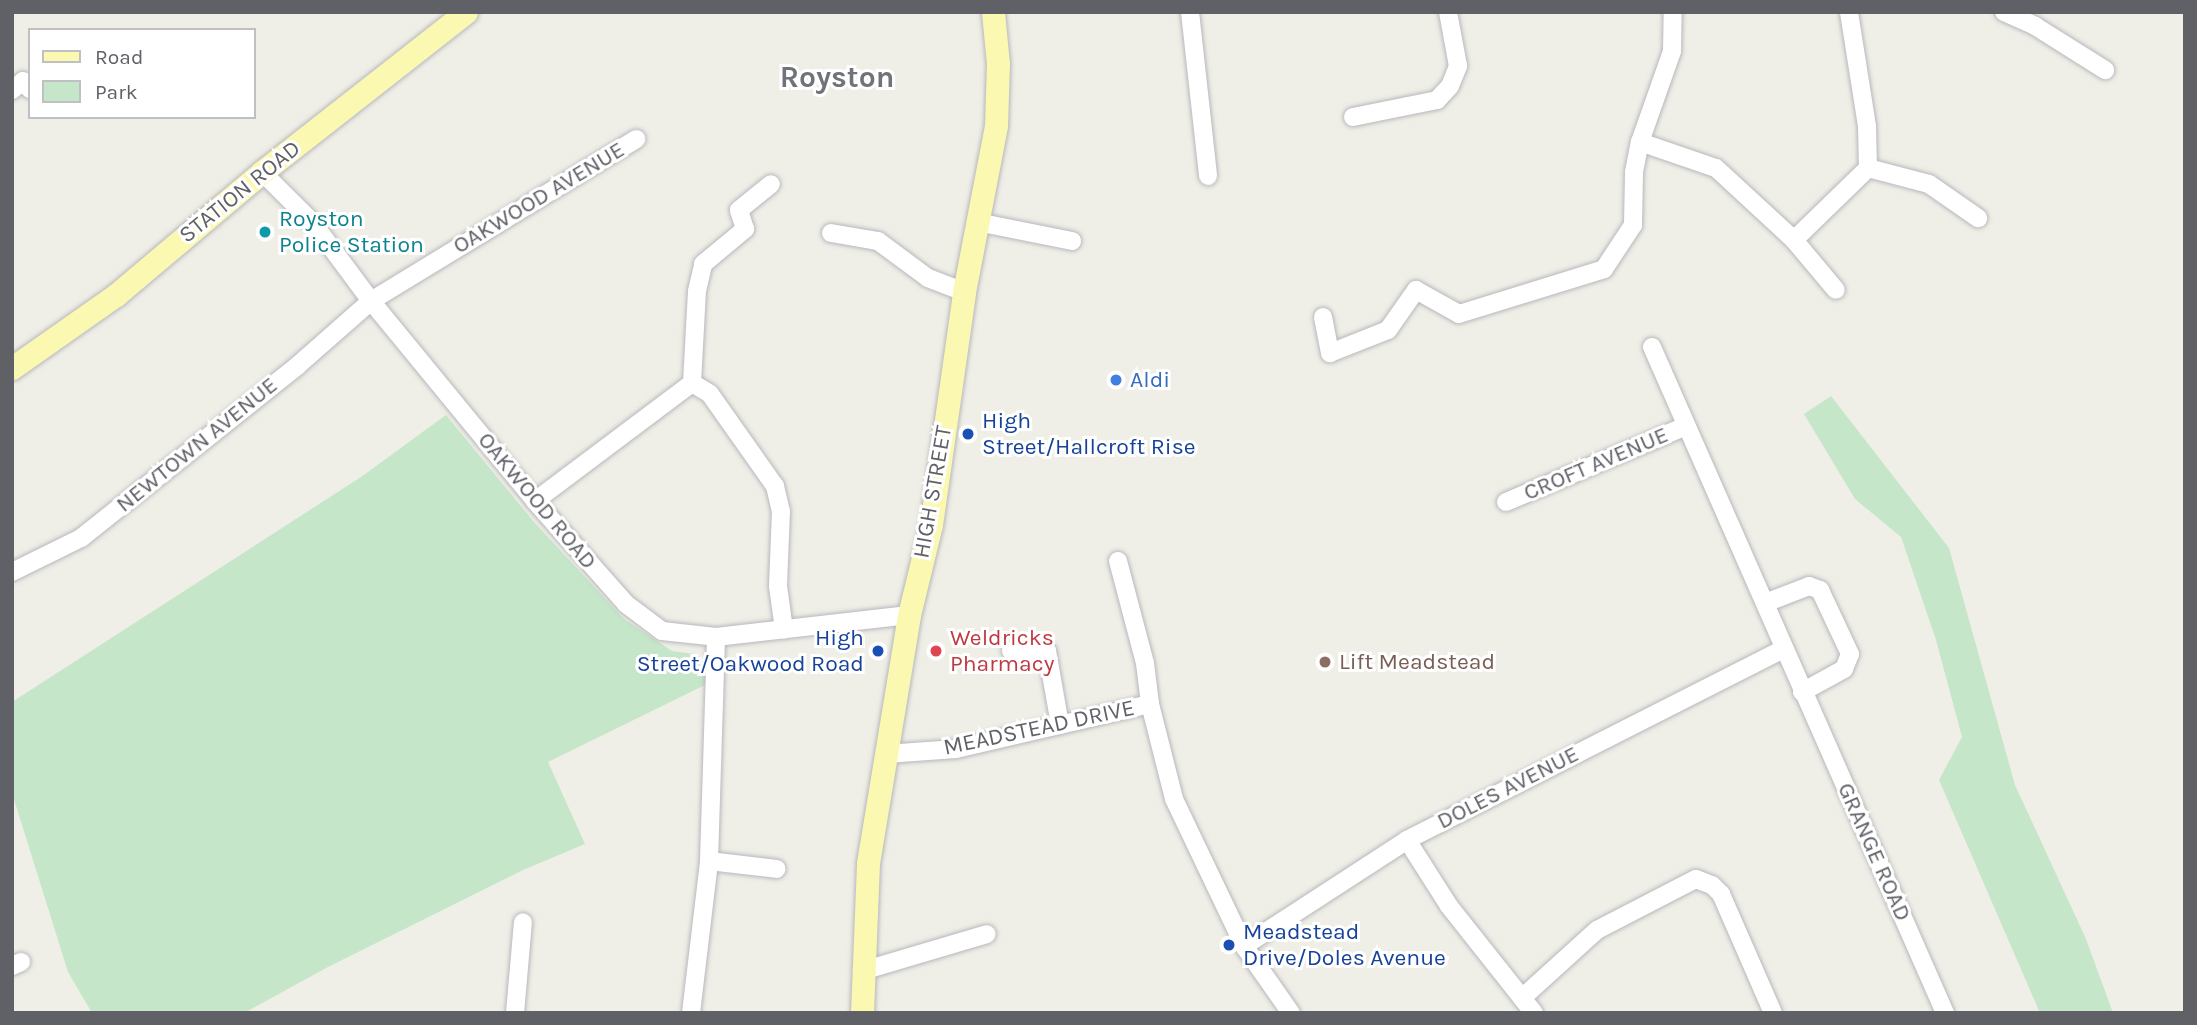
<!DOCTYPE html>
<style>
body{margin:0}
#map{position:relative;width:2197px;height:1025px;overflow:hidden;background:#f0efe7;font-family:Karla,sans-serif}
div>[style]{position:absolute}
.green>*{inset:0;background:#c5e6c9}
.roads{filter:drop-shadow(0 0 2px #b7b8bd) drop-shadow(0 0 2px #b7b8bd)}
.minor>*{height:18px;margin:-9px;padding:0 9px;transform-origin:9px;border-radius:9px;background:#fff}
.major>*{height:23px;margin:-11.5px;padding:0 11.5px;transform-origin:11.5px;border-radius:11.5px;background:#fbf8b1}
.dots>*{width:19px;height:19px;translate:-50% -50%;box-sizing:border-box;border:4px solid #fff;border-radius:50%}
span{translate:-50% -50%;white-space:nowrap;text-align:center;line-height:1.15;-webkit-text-stroke:6px #fff;paint-order:stroke}
.street-label{font-size:23px;color:#5f6167}
.culture-label{font-size:23px;color:#0d838f}
.left{translate:0 -50%;text-align:left}
.shop-label{font-size:23px;color:#366cbe}
.transit-label{font-size:23px;color:#164399}
.right{translate:-100% -50%;text-align:right}
.health-label{font-size:23px;color:#be3a42}
.education-label{font-size:23px;color:#785e54}
.district-label{font-size:30px;color:#707379;font-weight:700}
.frame{position:absolute;inset:0;border:14px solid #5f6167;pointer-events:none}
.legend{position:absolute;left:28px;top:28px;width:228px;height:91px;box-sizing:border-box;background:#fff;border:2px solid #bfc0c2;margin:0;padding:9px 12px;list-style:none;font-size:21px;color:#5f6167}
.legend li{display:flex;align-items:center;gap:14px;height:35px}
.legend b{width:35px;border:2px solid #bfc0c2}
</style>
<div id="map">
<div class="green">
<i style="clip-path:polygon(1831px 396px,1949px 548px,2015px 785px,2086px 939px,2113px 1013px,2040px 1013px,1939px 780px,1962px 737px,1936px 640px,1901px 537px,1855px 499px,1804px 414px)"></i>
<i style="clip-path:polygon(446px 415px,533px 521px,624px 619px,672px 651px,694px 654px,705px 660px,707px 684px,548px 762px,585px 844px,523px 870px,328px 967px,244px 1013px,92px 1013px,68px 972px,12px 793px,12px 702px,361px 477px)"></i>
</div>
<div class="roads">
<div class="minor">
<i style="left:1190px;top:12px;width:165px;rotate:83.7deg"></i>
<i style="left:2004px;top:12px;width:34px;rotate:24deg"></i>
<i style="left:2035px;top:26px;width:83px;rotate:32.2deg"></i>
<i style="left:12px;top:90px;width:14px;rotate:-39deg"></i>
<i style="left:23px;top:81px;width:11px;rotate:49deg"></i>
<i style="left:1353px;top:117px;width:86px;rotate:-11.4deg"></i>
<i style="left:1437px;top:100px;width:19px;rotate:-47deg"></i>
<i style="left:1450px;top:86px;width:22px;rotate:-68deg"></i>
<i style="left:1458px;top:66px;width:55px;rotate:-100.5deg"></i>
<i style="left:1640px;top:142px;width:80px;rotate:18.9deg"></i>
<i style="left:1716px;top:168px;width:106px;rotate:42.7deg"></i>
<i style="left:1794px;top:240px;width:65px;rotate:50deg"></i>
<i style="left:1868px;top:168px;width:63px;rotate:14.7deg"></i>
<i style="left:1929px;top:184px;width:60px;rotate:34.8deg"></i>
<i style="left:262px;top:172px;width:72px;rotate:45deg"></i>
<i style="left:313px;top:223px;width:97px;rotate:53.4deg"></i>
<i style="left:371px;top:301px;width:259px;rotate:50.6deg"></i>
<i style="left:535px;top:501px;width:137px;rotate:48.5deg"></i>
<i style="left:626px;top:604px;width:45px;rotate:36.9deg"></i>
<i style="left:662px;top:631px;width:54px;rotate:6.3deg"></i>
<i style="left:716px;top:637px;width:194px;rotate:-6.5deg"></i>
<i style="left:977px;top:222px;width:97px;rotate:11.3deg"></i>
<i style="left:831px;top:233px;width:48px;rotate:9.7deg"></i>
<i style="left:878px;top:241px;width:62px;rotate:36.5deg"></i>
<i style="left:928px;top:278px;width:39px;rotate:21deg"></i>
<i style="left:1794px;top:240px;width:103px;rotate:-44.2deg"></i>
<i style="left:1868px;top:168px;width:42px;rotate:-91.4deg"></i>
<i style="left:1867px;top:126px;width:115px;rotate:-99deg"></i>
<i style="left:1323px;top:317px;width:37px;rotate:79deg"></i>
<i style="left:1330px;top:353px;width:62px;rotate:-21.6deg"></i>
<i style="left:1388px;top:330px;width:49px;rotate:-55deg"></i>
<i style="left:1416px;top:290px;width:49px;rotate:29.2deg"></i>
<i style="left:1459px;top:314px;width:152px;rotate:-17.2deg"></i>
<i style="left:1604px;top:269px;width:53px;rotate:-56.6deg"></i>
<i style="left:1633px;top:225px;width:53px;rotate:-88.9deg"></i>
<i style="left:1634px;top:172px;width:31px;rotate:-79deg"></i>
<i style="left:1640px;top:142px;width:96px;rotate:-70.6deg"></i>
<i style="left:1672px;top:51px;width:39px;rotate:-89deg"></i>
<i style="left:1652px;top:347px;width:728px;rotate:66.25deg"></i>
<i style="left:692px;top:383px;width:21px;rotate:31deg"></i>
<i style="left:710px;top:394px;width:113px;rotate:54.8deg"></i>
<i style="left:775px;top:486px;width:26px;rotate:77deg"></i>
<i style="left:781px;top:511px;width:75px;rotate:92.3deg"></i>
<i style="left:778px;top:586px;width:44px;rotate:82.2deg"></i>
<i style="left:535px;top:501px;width:196px;rotate:-36.9deg"></i>
<i style="left:692px;top:383px;width:92px;rotate:-86.9deg"></i>
<i style="left:697px;top:291px;width:28px;rotate:-77deg"></i>
<i style="left:703px;top:264px;width:55px;rotate:-39.8deg"></i>
<i style="left:745px;top:229px;width:20px;rotate:-108deg"></i>
<i style="left:739px;top:210px;width:41px;rotate:-39.1deg"></i>
<i style="left:1506px;top:502px;width:195px;rotate:-22.9deg"></i>
<i style="left:1118px;top:561px;width:106px;rotate:75.2deg"></i>
<i style="left:1145px;top:663px;width:41px;rotate:83deg"></i>
<i style="left:12px;top:572px;width:77px;rotate:-26.2deg"></i>
<i style="left:81px;top:538px;width:276px;rotate:-38.5deg"></i>
<i style="left:297px;top:366px;width:98px;rotate:-41.3deg"></i>
<i style="left:371px;top:301px;width:311px;rotate:-31.4deg"></i>
<i style="left:1765px;top:603px;width:47px;rotate:-21.1deg"></i>
<i style="left:1809px;top:586px;width:12px;rotate:20deg"></i>
<i style="left:1820px;top:590px;width:71px;rotate:64.9deg"></i>
<i style="left:1850px;top:654px;width:16px;rotate:112deg"></i>
<i style="left:1844px;top:669px;width:48px;rotate:151.3deg"></i>
<i style="left:1011px;top:651px;width:36px"></i>
<i style="left:1047px;top:651px;width:75px;rotate:80deg"></i>
<i style="left:886px;top:754px;width:70px;rotate:-4.1deg"></i>
<i style="left:956px;top:749px;width:199px;rotate:-13.1deg"></i>
<i style="left:1150px;top:704px;width:98px;rotate:75.8deg"></i>
<i style="left:1174px;top:799px;width:163px;rotate:64.5deg"></i>
<i style="left:1244px;top:946px;width:82px;rotate:55deg"></i>
<i style="left:1407px;top:840px;width:78px;rotate:57.5deg"></i>
<i style="left:1449px;top:906px;width:117px;rotate:51.6deg"></i>
<i style="left:709px;top:861px;width:68px;rotate:6.7deg"></i>
<i style="left:1244px;top:946px;width:194px;rotate:-33deg"></i>
<i style="left:1407px;top:840px;width:422px;rotate:-26.9deg"></i>
<i style="left:12px;top:966px;width:10px;rotate:-24deg"></i>
<i style="left:862px;top:971px;width:130px;rotate:-16.5deg"></i>
<i style="left:515px;top:1013px;width:91px;rotate:-85deg"></i>
<i style="left:691px;top:1013px;width:153px;rotate:-83.2deg"></i>
<i style="left:709px;top:861px;width:224px;rotate:-88.2deg"></i>
<i style="left:1534px;top:1013px;width:19px;rotate:-129deg"></i>
<i style="left:1522px;top:998px;width:101px;rotate:-42.2deg"></i>
<i style="left:1597px;top:930px;width:111px;rotate:-27.3deg"></i>
<i style="left:1696px;top:879px;width:17px;rotate:21deg"></i>
<i style="left:1712px;top:885px;width:13px;rotate:45deg"></i>
<i style="left:1721px;top:894px;width:130px;rotate:66.4deg"></i>
</div>
<div class="major">
<i style="left:12px;top:368px;width:127px;rotate:-35.1deg"></i>
<i style="left:116px;top:295px;width:191px;rotate:-40.1deg"></i>
<i style="left:262px;top:172px;width:259px;rotate:-38.1deg"></i>
<i style="left:862px;top:1013px;width:150px;rotate:-87.7deg"></i>
<i style="left:868px;top:863px;width:251px;rotate:-80.6deg"></i>
<i style="left:909px;top:615px;width:93px;rotate:-76.3deg"></i>
<i style="left:931px;top:525px;width:235px;rotate:-81.9deg"></i>
<i style="left:964px;top:292px;width:169px;rotate:-79.1deg"></i>
<i style="left:996px;top:126px;width:62px;rotate:-88.2deg"></i>
<i style="left:998px;top:64px;width:52px;rotate:-95.5deg"></i>
</div>
</div>
<div class="dots">
<i style="left:265px;top:232px;background:#0f9aa8"></i>
<i style="left:1116px;top:380px;background:#3f7fe0"></i>
<i style="left:968px;top:434px;background:#1a4fb4"></i>
<i style="left:878px;top:651px;background:#1a4fb4"></i>
<i style="left:936px;top:651px;background:#e0444e"></i>
<i style="left:1325px;top:662px;background:#8d6e63"></i>
<i style="left:1229px;top:945px;background:#1a4fb4"></i>
</div>
<div class="street-label">
<span style="left:240px;top:192px;rotate:-39deg">STATION ROAD</span>
<span style="left:539px;top:198px;rotate:-31deg">OAKWOOD AVENUE</span>
<span style="left:197px;top:445px;rotate:-39deg">NEWTOWN AVENUE</span>
<span style="left:1596px;top:464px;rotate:-23deg">CROFT AVENUE</span>
<span style="left:933px;top:492px;rotate:-80deg">HIGH STREET</span>
<span style="left:537px;top:501px;rotate:50deg">OAKWOOD ROAD</span>
<span style="left:1039px;top:728px;rotate:-12deg">MEADSTEAD DRIVE</span>
<span style="left:1508px;top:788px;rotate:-27deg">DOLES AVENUE</span>
<span style="left:1874px;top:852px;rotate:66deg">GRANGE ROAD</span>
</div>
<div class="culture-label">
<span class="left" style="left:279px;top:232px">Royston<br>Police Station</span>
</div>
<div class="shop-label">
<span class="left" style="left:1130px;top:380px">Aldi</span>
</div>
<div class="transit-label">
<span class="left" style="left:982px;top:434px">High<br>Street/Hallcroft Rise</span>
<span class="right" style="left:864px;top:651px">High<br>Street/Oakwood Road</span>
<span class="left" style="left:1243px;top:945px">Meadstead<br>Drive/Doles Avenue</span>
</div>
<div class="health-label">
<span class="left" style="left:950px;top:651px">Weldricks<br>Pharmacy</span>
</div>
<div class="education-label">
<span class="left" style="left:1339px;top:662px">Lift Meadstead</span>
</div>
<div class="district-label">
<span style="left:837px;top:77px">Royston</span>
</div>
<div class="frame"></div>
<ul class="legend">
<li><b style="height:9px;background:#fbf8b1"></b>Road</li>
<li><b style="height:19px;background:#c5e6c9"></b>Park</li>
</ul>
</div>
